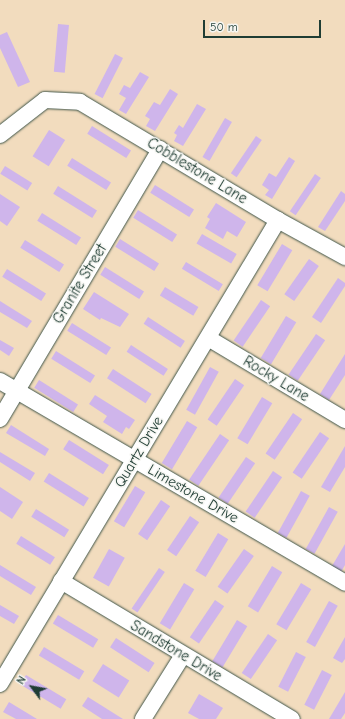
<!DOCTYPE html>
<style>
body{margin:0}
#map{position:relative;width:345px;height:719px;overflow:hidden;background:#f2dcbe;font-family:"Comic Neue",sans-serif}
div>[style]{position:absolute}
.building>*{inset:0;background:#cfb5eb;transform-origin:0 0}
.roads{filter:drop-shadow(0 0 1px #3f5549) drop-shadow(0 0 1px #3f5549)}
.minor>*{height:16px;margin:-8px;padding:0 8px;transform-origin:8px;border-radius:8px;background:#fff}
span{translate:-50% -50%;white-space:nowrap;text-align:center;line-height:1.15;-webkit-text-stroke:3px #f6f6f2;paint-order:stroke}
.street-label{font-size:15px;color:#1f3d34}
.north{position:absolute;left:12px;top:667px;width:40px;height:40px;-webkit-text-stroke:3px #f6f6f2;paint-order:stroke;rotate:302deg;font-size:11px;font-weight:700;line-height:16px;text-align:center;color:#1f3d34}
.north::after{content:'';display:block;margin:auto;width:14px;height:18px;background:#1f3d34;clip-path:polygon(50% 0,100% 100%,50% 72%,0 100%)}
.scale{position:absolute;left:203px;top:20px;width:118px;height:18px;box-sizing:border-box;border:2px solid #1f3d34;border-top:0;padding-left:5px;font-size:12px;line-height:14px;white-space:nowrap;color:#1f3d34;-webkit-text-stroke:3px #f6f6f2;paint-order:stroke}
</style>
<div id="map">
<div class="building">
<i style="left:58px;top:24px;width:11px;height:48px;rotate:5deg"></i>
<i style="clip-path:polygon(7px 32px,30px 82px,18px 87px,0 48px,0 35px)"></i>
<i style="left:115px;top:54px;width:9px;height:45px;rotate:27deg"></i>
<i style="clip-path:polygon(140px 72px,149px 77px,126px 114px,119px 110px,126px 98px,119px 94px,124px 85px,130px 88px)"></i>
<i style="clip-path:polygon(170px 89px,178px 94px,155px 131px,146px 126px,150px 119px,145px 116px,154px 102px,160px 105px)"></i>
<i style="clip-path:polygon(197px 104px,206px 109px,183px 146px,174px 141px,177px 135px,174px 133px,179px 125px,183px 128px)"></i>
<i style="left:225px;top:118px;width:8px;height:45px;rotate:30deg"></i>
<i style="left:92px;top:126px;width:46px;height:9px;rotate:32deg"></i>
<i style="left:49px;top:130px;width:19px;height:31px;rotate:32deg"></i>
<i style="left:256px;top:136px;width:7px;height:45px;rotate:34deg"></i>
<i style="clip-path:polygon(289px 157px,295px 161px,272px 199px,265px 195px,269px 190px,262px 185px,269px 173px,276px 177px)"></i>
<i style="left:72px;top:158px;width:46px;height:9px;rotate:32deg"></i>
<i style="left:5px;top:166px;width:32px;height:9px;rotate:32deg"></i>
<i style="left:315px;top:174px;width:7px;height:45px;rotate:34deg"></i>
<i style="left:155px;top:185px;width:46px;height:9px;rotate:32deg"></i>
<i style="left:58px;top:186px;width:46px;height:9px;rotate:32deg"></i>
<i style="clip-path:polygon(341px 191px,345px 194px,345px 201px,325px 231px,318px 227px)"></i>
<i style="clip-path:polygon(0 194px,20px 207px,7px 226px,0 221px)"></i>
<i style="clip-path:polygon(216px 203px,246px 222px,237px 237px,227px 231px,223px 239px,205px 228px,210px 219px,207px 217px)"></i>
<i style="left:138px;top:210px;width:46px;height:9px;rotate:32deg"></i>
<i style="left:42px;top:213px;width:46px;height:9px;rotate:32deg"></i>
<i style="left:202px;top:234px;width:40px;height:11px;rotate:30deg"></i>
<i style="left:120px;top:239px;width:46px;height:9px;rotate:32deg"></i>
<i style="left:25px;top:240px;width:46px;height:9px;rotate:32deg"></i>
<i style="left:282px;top:244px;width:12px;height:48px;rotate:31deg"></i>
<i style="left:309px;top:259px;width:12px;height:43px;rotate:35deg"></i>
<i style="left:186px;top:262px;width:43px;height:8px;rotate:31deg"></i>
<i style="left:105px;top:267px;width:46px;height:9px;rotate:32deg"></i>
<i style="left:7px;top:269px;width:46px;height:9px;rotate:32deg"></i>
<i style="clip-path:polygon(338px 278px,345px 283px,345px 286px,321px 323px,312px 317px)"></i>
<i style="left:165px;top:287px;width:39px;height:10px;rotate:31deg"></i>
<i style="clip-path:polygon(94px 292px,129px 314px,120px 327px,101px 318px,100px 320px,83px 309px)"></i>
<i style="left:261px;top:300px;width:11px;height:49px;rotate:34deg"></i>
<i style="clip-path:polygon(0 301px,32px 321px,27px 328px,0 312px)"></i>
<i style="left:286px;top:316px;width:12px;height:49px;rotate:31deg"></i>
<i style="left:148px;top:317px;width:44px;height:8px;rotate:33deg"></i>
<i style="left:72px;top:323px;width:46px;height:9px;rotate:32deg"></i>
<i style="left:316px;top:334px;width:11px;height:49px;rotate:34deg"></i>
<i style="clip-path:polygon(0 340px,14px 348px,9px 356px,0 350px)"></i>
<i style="left:131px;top:345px;width:44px;height:8px;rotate:33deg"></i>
<i style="left:56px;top:351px;width:46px;height:9px;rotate:32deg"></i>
<i style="clip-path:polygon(345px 354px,345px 375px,329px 400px,320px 394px)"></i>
<i style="left:210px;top:367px;width:10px;height:49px;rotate:29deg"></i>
<i style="left:113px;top:369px;width:46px;height:11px;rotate:33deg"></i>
<i style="left:235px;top:379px;width:11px;height:49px;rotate:34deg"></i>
<i style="left:39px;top:380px;width:46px;height:9px;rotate:32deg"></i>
<i style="clip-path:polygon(95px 395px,135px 420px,129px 429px,126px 427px,122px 434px,103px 422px,107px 416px,89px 404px)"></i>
<i style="left:262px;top:397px;width:12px;height:48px;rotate:31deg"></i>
<i style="left:293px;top:413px;width:11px;height:49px;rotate:34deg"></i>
<i style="left:187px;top:421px;width:12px;height:49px;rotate:31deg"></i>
<i style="clip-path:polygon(11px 425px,49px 449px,45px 456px,6px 433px)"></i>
<i style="left:320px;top:432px;width:11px;height:49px;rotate:34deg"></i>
<i style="left:220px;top:434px;width:11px;height:55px;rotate:34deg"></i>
<i style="left:69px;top:440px;width:47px;height:11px;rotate:32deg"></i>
<i style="clip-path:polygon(345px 446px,345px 467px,330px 492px,321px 487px)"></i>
<i style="clip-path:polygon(0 452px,35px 473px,30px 481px,0 462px)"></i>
<i style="left:246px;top:457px;width:11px;height:49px;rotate:34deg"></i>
<i style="left:273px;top:471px;width:11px;height:49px;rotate:34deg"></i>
<i style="left:49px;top:473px;width:47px;height:10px;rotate:32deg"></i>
<i style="left:135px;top:486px;width:12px;height:41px;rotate:31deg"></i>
<i style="clip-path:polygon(0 487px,23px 502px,12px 519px,0 511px)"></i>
<i style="left:301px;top:491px;width:10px;height:48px;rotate:29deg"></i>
<i style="left:161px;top:500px;width:11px;height:41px;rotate:34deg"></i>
<i style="left:329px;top:507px;width:10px;height:48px;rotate:29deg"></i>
<i style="left:36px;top:509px;width:39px;height:9px;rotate:32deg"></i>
<i style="left:190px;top:516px;width:11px;height:41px;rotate:34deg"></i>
<i style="left:218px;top:533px;width:12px;height:44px;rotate:31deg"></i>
<i style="left:21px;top:536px;width:40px;height:9px;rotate:32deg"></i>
<i style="clip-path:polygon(345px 544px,345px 565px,341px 572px,332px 566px)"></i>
<i style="left:109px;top:549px;width:18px;height:33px;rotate:29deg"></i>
<i style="left:244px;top:549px;width:12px;height:46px;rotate:35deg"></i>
<i style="clip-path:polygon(0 565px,36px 587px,31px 595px,0 576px)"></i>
<i style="left:272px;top:566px;width:12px;height:47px;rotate:31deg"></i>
<i style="left:159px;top:568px;width:7px;height:49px;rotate:34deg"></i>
<i style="left:184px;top:583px;width:12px;height:47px;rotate:31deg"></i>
<i style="left:301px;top:583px;width:12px;height:48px;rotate:31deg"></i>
<i style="left:215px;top:600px;width:11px;height:45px;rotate:34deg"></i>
<i style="left:329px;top:601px;width:10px;height:47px;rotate:29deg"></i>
<i style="clip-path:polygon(0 605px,19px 616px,14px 624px,0 616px)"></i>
<i style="left:58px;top:615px;width:47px;height:10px;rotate:31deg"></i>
<i style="left:237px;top:620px;width:12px;height:48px;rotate:31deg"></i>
<i style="left:268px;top:634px;width:11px;height:47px;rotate:34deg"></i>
<i style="clip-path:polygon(345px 637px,345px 659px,342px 663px,333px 658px)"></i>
<i style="left:116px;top:638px;width:46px;height:11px;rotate:33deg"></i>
<i style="left:44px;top:647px;width:47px;height:10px;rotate:31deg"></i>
<i style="left:296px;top:652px;width:11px;height:39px;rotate:27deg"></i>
<i style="left:103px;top:664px;width:31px;height:20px;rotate:32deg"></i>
<i style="left:322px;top:670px;width:11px;height:39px;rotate:27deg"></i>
<i style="left:26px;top:675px;width:47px;height:11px;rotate:31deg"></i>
<i style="clip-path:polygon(345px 692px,345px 713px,341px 719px,329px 719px)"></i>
<i style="clip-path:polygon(199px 694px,223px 708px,216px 719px,199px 719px,188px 713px)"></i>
<i style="clip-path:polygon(88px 697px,123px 719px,102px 719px,82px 706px)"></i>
<i style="clip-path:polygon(9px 702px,37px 719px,16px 719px,3px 712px)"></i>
</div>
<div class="roads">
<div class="minor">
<i style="left:0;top:135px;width:57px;rotate:-37.9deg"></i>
<i style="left:45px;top:100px;width:35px;rotate:3deg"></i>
<i style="left:80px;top:102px;width:230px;rotate:30.8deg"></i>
<i style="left:278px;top:220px;width:77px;rotate:28.9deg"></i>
<i style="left:208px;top:338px;width:160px;rotate:30.9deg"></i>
<i style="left:0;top:381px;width:400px;rotate:30.3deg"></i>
<i style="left:0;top:419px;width:314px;rotate:-59.3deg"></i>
<i style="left:61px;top:581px;width:269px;rotate:30.9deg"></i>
<i style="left:0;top:684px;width:541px;rotate:-59.07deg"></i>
<i style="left:143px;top:719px;width:75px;rotate:-58deg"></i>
</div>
</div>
<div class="street-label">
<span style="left:197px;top:171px;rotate:31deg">Cobblestone Lane</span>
<span style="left:80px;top:284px;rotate:-59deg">Granite Street</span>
<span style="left:276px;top:379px;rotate:31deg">Rocky Lane</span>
<span style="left:139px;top:452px;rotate:-59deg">Quartz Drive</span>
<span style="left:193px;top:494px;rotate:30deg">Limestone Drive</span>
<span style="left:176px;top:651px;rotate:31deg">Sandstone Drive</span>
</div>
<div class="north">N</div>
<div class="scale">50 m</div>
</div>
